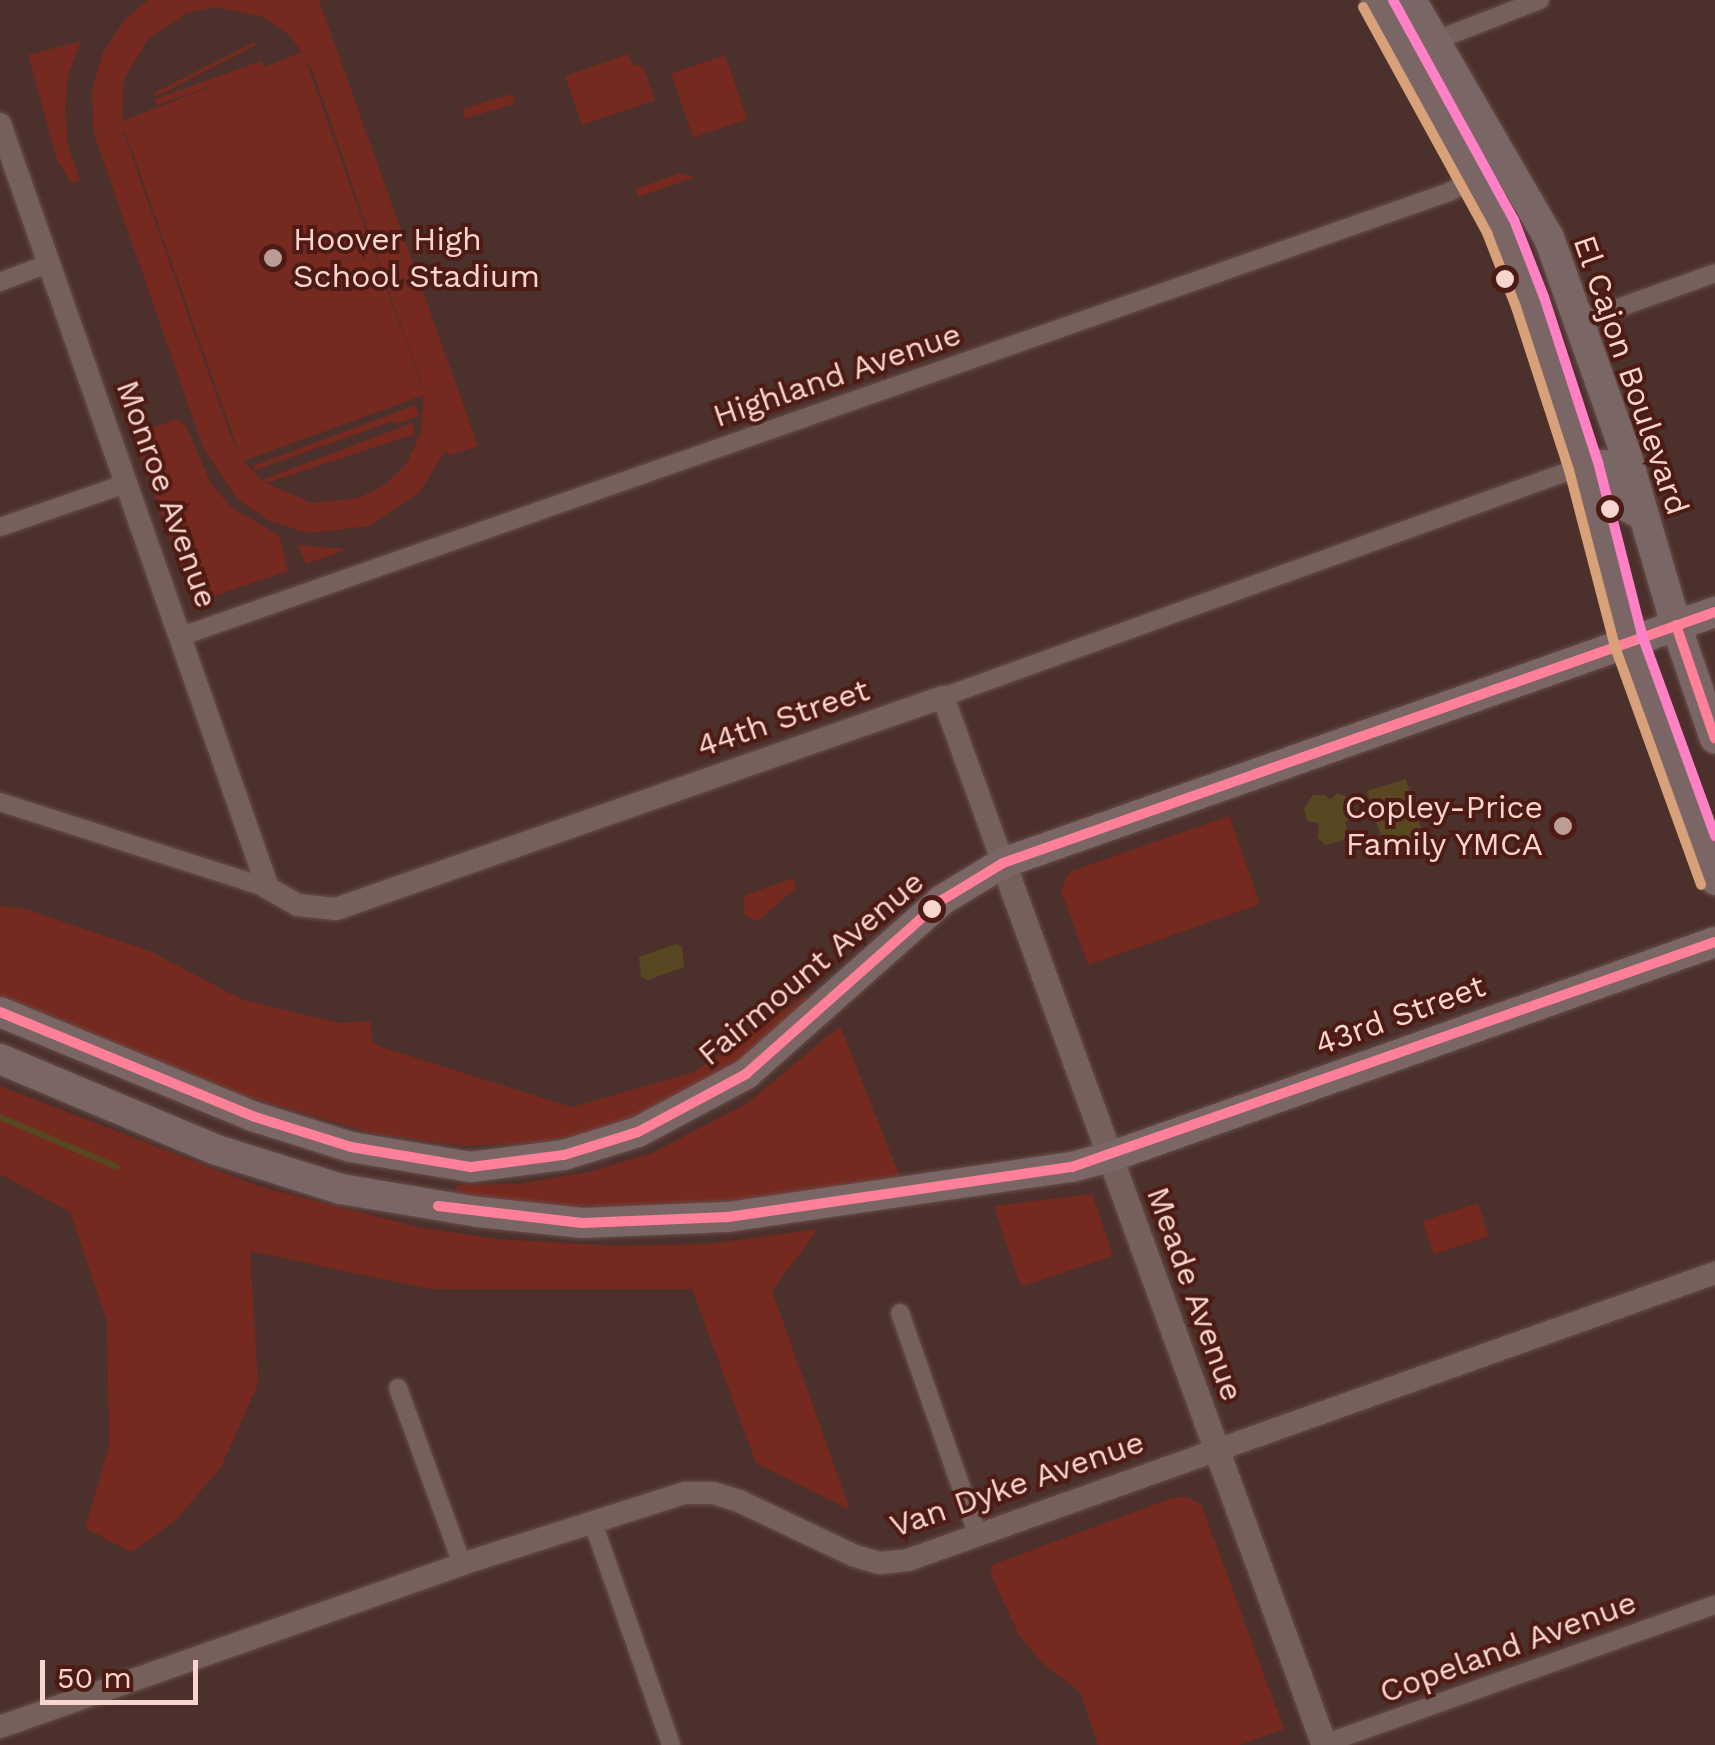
<!DOCTYPE html>
<style>
body{margin:0}
#map{position:relative;width:1715px;height:1745px;overflow:hidden;background:#4c302b;font-family:"Work Sans",sans-serif}
div>[style]{position:absolute}
.green>*{inset:0;background:#76291f;transform-origin:0 0}
.water>*{inset:0;background:#584821;transform-origin:0 0}
.stream>*{height:6px;margin:-3px;padding:0 3px;transform-origin:3px;border-radius:3px;background:#584821}
.roads{filter:drop-shadow(0 0 2px #674e4a) drop-shadow(0 0 2px #674e4a)}
.minor>*{height:18px;margin:-9px;padding:0 9px;transform-origin:9px;border-radius:9px;background:#75605c}
.tertiary>*{height:22px;margin:-11px;padding:0 11px;transform-origin:11px;border-radius:11px;background:#75605c}
.secondary>*{height:25px;margin:-12.5px;padding:0 12.5px;transform-origin:12.5px;border-radius:12.5px;background:#75605c}
.primary>*{height:30px;margin:-15px;padding:0 15px;transform-origin:15px;border-radius:15px;background:#7b6666}
.bus-1>*{height:10px;margin:-5px;padding:0 5px;transform-origin:5px;border-radius:5px;background:#ff8098}
.bus-2>*{height:10px;margin:-5px;padding:0 5px;transform-origin:5px;border-radius:5px;background:#d9a179}
.bus-3>*{height:10px;margin:-5px;padding:0 5px;transform-origin:5px;border-radius:5px;background:#ff80c5}
.dots>*{width:28px;height:28px;translate:-50% -50%;box-sizing:border-box;border:5px solid #4e1b14;border-radius:50%}
span{translate:-50% -50%;white-space:nowrap;text-align:center;line-height:1.15;-webkit-text-stroke:8px #4e1b14;paint-order:stroke}
.poi-label{font-size:32px;color:#f8d6cf}
.left{translate:0 -50%;text-align:left}
.right{translate:-100% -50%;text-align:right}
.street-label{font-size:32px;color:#f8d6cf}
.scale{position:absolute;left:40px;top:1660px;width:158px;height:45px;box-sizing:border-box;border:5px solid #f8d6cf;border-top:0;padding-left:12px;font-size:30px;line-height:35px;white-space:nowrap;color:#f8d6cf;-webkit-text-stroke:8px #4e1b14;paint-order:stroke}
</style>
<div id="map">
<div class="green">
<i style="clip-path:polygon(evenodd,148px 0,319px 0,478px 446px,450px 455px,446px 450px,419px 493px,369px 526px,308px 533px,269px 521px,236px 498px,203px 447px,93px 131px,92px 90px,103px 52px,126px 18px,148px 0,217px 7px,263px 17px,289px 35px,302px 52px,264px 67px,261px 61px,155px 99px,157px 105px,226px 81px,122px 121px,124px 79px,148px 39px,187px 13px,217px 7px,148px 0,305px 58px,314px 74px,423px 389px,422px 388px,305px 58px,148px 0,123px 131px,125px 131px,240px 455px,231px 437px,123px 131px,148px 0,424px 395px,421px 432px,408px 461px,386px 484px,359px 498px,312px 503px,266px 483px,415px 434px,412px 423px,264px 479px,265px 483px,243px 461px,424px 395px)"></i>
<i style="clip-path:polygon(81px 41px,68px 75px,65px 111px,68px 146px,80px 180px,71px 183px,57px 160px,28px 55px)"></i>
<i style="left:254px;top:42px;width:4px;height:113px;rotate:63deg"></i>
<i style="clip-path:polygon(628px 54px,632px 64px,643px 67px,655px 100px,582px 125px,565px 76px)"></i>
<i style="left:725px;top:55px;width:68px;height:57px;rotate:71deg"></i>
<i style="left:512px;top:94px;width:10px;height:52px;rotate:73deg"></i>
<i style="clip-path:polygon(680px 173px,695px 177px,638px 197px,636px 189px)"></i>
<i style="clip-path:polygon(415px 405px,419px 416px,396px 424px,393px 421px,255px 470px,253px 466px)"></i>
<i style="clip-path:polygon(177px 419px,186px 426px,211px 484px,231px 507px,279px 536px,288px 571px,199px 601px,192px 599px,133px 434px)"></i>
<i style="clip-path:polygon(298px 545px,345px 549px,345px 550px,306px 564px)"></i>
<i style="clip-path:polygon(1229px 816px,1260px 904px,1088px 965px,1061px 890px,1069px 872px)"></i>
<i style="clip-path:polygon(793px 878px,796px 888px,758px 921px,744px 915px,744px 897px,749px 894px)"></i>
<i style="clip-path:polygon(0 906px,26px 909px,152px 952px,243px 1000px,339px 1023px,371px 1021px,372px 1042px,381px 1047px,572px 1107px,694px 1072px,804px 996px,810px 1002px,741px 1059px,684px 1096px,604px 1130px,534px 1143px,463px 1146px,376px 1134px,241px 1095px,0 995px)"></i>
<i style="clip-path:polygon(840px 1026px,900px 1177px,763px 1198px,648px 1206px,564px 1206px,456px 1196px,456px 1185px,517px 1184px,589px 1172px,652px 1153px,748px 1103px)"></i>
<i style="clip-path:polygon(0 1086px,258px 1186px,417px 1227px,497px 1239px,619px 1246px,709px 1244px,818px 1229px,772px 1291px,850px 1510px,756px 1463px,692px 1289px,430px 1289px,250px 1251px,258px 1384px,221px 1467px,175px 1521px,131px 1552px,85px 1528px,109px 1446px,107px 1321px,70px 1212px,0 1174px)"></i>
<i style="clip-path:polygon(1092px 1194px,1113px 1256px,1021px 1287px,994px 1206px)"></i>
<i style="left:1478px;top:1203px;width:35px;height:58px;rotate:72deg"></i>
<i style="clip-path:polygon(1187px 1497px,1201px 1504px,1284px 1729px,1239px 1745px,1098px 1745px,1080px 1692px,1043px 1664px,1019px 1635px,991px 1575px,992px 1565px,1172px 1498px)"></i>
</div>
<div class="water">
<i style="left:1406px;top:779px;width:71px;height:41px;rotate:73deg"></i>
<i style="clip-path:polygon(1337px 793px,1353px 799px,1353px 817px,1345px 822px,1348px 832px,1343px 840px,1326px 845px,1318px 838px,1319px 823px,1307px 821px,1304px 809px,1313px 795px,1325px 795px,1330px 800px)"></i>
<i style="clip-path:polygon(676px 944px,682px 947px,684px 967px,648px 980px,641px 977px,639px 957px)"></i>
</div>
<div class="stream">
<i style="left:0;top:1117px;width:127px;rotate:23.1deg"></i>
</div>
<div class="roads">
<div class="minor">
<i style="left:1429px;top:43px;width:119px;rotate:-21.2deg"></i>
<i style="left:0;top:282px;width:53px;rotate:-20.8deg"></i>
<i style="left:1582px;top:321px;width:141px;rotate:-19.8deg"></i>
<i style="left:0;top:527px;width:135px;rotate:-19deg"></i>
<i style="left:182px;top:636px;width:1343px;rotate:-19.31deg"></i>
<i style="left:1449px;top:192px;width:66px;rotate:-26.2deg"></i>
<i style="left:943px;top:697px;width:680px;rotate:-19.85deg"></i>
<i style="left:0;top:802px;width:281px;rotate:17.8deg"></i>
<i style="left:900px;top:1313px;width:233px;rotate:70.7deg"></i>
<i style="left:398px;top:1388px;width:187px;rotate:70deg"></i>
<i style="left:593px;top:1523px;width:235px;rotate:70.6deg"></i>
<i style="left:1321px;top:1745px;width:418px;rotate:-19.6deg"></i>
</div>
<div class="tertiary">
<i style="left:0;top:124px;width:810px;rotate:70.67deg"></i>
<i style="left:268px;top:888px;width:34px;rotate:30deg"></i>
<i style="left:298px;top:905px;width:38px;rotate:6deg"></i>
<i style="left:336px;top:909px;width:643px;rotate:-19.25deg"></i>
<i style="left:943px;top:697px;width:177px;rotate:70.1deg"></i>
<i style="left:0;top:1727px;width:490px;rotate:-19.4deg"></i>
<i style="left:462px;top:1564px;width:234px;rotate:-17.7deg"></i>
<i style="left:685px;top:1493px;width:28px"></i>
<i style="left:713px;top:1493px;width:27px;rotate:17deg"></i>
<i style="left:739px;top:1501px;width:128px;rotate:25.4deg"></i>
<i style="left:855px;top:1556px;width:26px;rotate:16deg"></i>
<i style="left:880px;top:1563px;width:28px;rotate:-6deg"></i>
<i style="left:908px;top:1560px;width:857px;rotate:-19.58deg"></i>
</div>
<div class="secondary">
<i style="left:1003px;top:863px;width:939px;rotate:70deg"></i>
</div>
<div class="primary">
<i style="left:1376px;top:0;width:259px;rotate:61.2deg"></i>
<i style="left:1501px;top:227px;width:80px;rotate:68.9deg"></i>
<i style="left:1530px;top:302px;width:172px;rotate:72.1deg"></i>
<i style="left:1583px;top:466px;width:182px;rotate:75.4deg"></i>
<i style="left:1629px;top:642px;width:253px;rotate:70.1deg"></i>
<i style="left:1411px;top:0;width:275px;rotate:59.9deg"></i>
<i style="left:1549px;top:238px;width:229px;rotate:70.4deg"></i>
<i style="left:1626px;top:454px;width:178px;rotate:73.7deg"></i>
<i style="left:1676px;top:625px;width:120px;rotate:71.1deg"></i>
<i style="left:1583px;top:466px;width:21px;rotate:-3deg"></i>
<i style="left:1604px;top:465px;width:43px;rotate:65.2deg"></i>
<i style="left:1622px;top:504px;width:24px;rotate:28deg"></i>
<i style="left:0;top:1012px;width:273px;rotate:22.4deg"></i>
<i style="left:252px;top:1116px;width:104px;rotate:17.4deg"></i>
<i style="left:351px;top:1147px;width:122px;rotate:9.5deg"></i>
<i style="left:471px;top:1167px;width:94px;rotate:-7.4deg"></i>
<i style="left:564px;top:1155px;width:77px;rotate:-17.3deg"></i>
<i style="left:638px;top:1132px;width:123px;rotate:-28.2deg"></i>
<i style="left:746px;top:1074px;width:262px;rotate:-41.6deg"></i>
<i style="left:942px;top:900px;width:71px;rotate:-31.2deg"></i>
<i style="left:1003px;top:863px;width:755px;rotate:-19.42deg"></i>
<i style="left:0;top:1059px;width:235px;rotate:22.8deg"></i>
<i style="left:217px;top:1150px;width:130px;rotate:17.5deg"></i>
<i style="left:341px;top:1189px;width:139px;rotate:9.5deg"></i>
<i style="left:478px;top:1212px;width:105px;rotate:6deg"></i>
<i style="left:582px;top:1223px;width:146px;rotate:-2.4deg"></i>
<i style="left:728px;top:1217px;width:348px;rotate:-8.3deg"></i>
<i style="left:1072px;top:1167px;width:39px;rotate:-15deg"></i>
<i style="left:1110px;top:1157px;width:642px;rotate:-19.56deg"></i>
</div>
</div>
<div class="bus-1">
<i style="left:1676px;top:625px;width:120px;rotate:71.1deg"></i>
<i style="left:0;top:1012px;width:273px;rotate:22.4deg"></i>
<i style="left:252px;top:1116px;width:104px;rotate:17.4deg"></i>
<i style="left:351px;top:1147px;width:122px;rotate:9.5deg"></i>
<i style="left:471px;top:1167px;width:94px;rotate:-7.4deg"></i>
<i style="left:564px;top:1155px;width:77px;rotate:-17.3deg"></i>
<i style="left:638px;top:1132px;width:123px;rotate:-28.2deg"></i>
<i style="left:746px;top:1074px;width:262px;rotate:-41.6deg"></i>
<i style="left:942px;top:900px;width:71px;rotate:-31.2deg"></i>
<i style="left:1003px;top:863px;width:755px;rotate:-19.42deg"></i>
<i style="left:438px;top:1206px;width:145px;rotate:6.7deg"></i>
<i style="left:582px;top:1223px;width:146px;rotate:-2.4deg"></i>
<i style="left:728px;top:1217px;width:348px;rotate:-8.3deg"></i>
<i style="left:1072px;top:1167px;width:681px;rotate:-19.29deg"></i>
</div>
<div class="bus-2">
<i style="left:1363px;top:7px;width:258px;rotate:61.2deg"></i>
<i style="left:1487px;top:233px;width:79px;rotate:68.6deg"></i>
<i style="left:1516px;top:307px;width:171px;rotate:72deg"></i>
<i style="left:1569px;top:470px;width:183px;rotate:75.4deg"></i>
<i style="left:1615px;top:647px;width:253px;rotate:70.1deg"></i>
</div>
<div class="bus-3">
<i style="left:1393px;top:0;width:251px;rotate:61.2deg"></i>
<i style="left:1514px;top:220px;width:83px;rotate:68.7deg"></i>
<i style="left:1544px;top:297px;width:174px;rotate:71.9deg"></i>
<i style="left:1598px;top:462px;width:182px;rotate:75.7deg"></i>
<i style="left:1643px;top:638px;width:211px;rotate:70deg"></i>
</div>
<div class="dots">
<i style="left:273px;top:258px;background:#bc9c96"></i>
<i style="left:1505px;top:279px;background:#f8d6cf"></i>
<i style="left:1610px;top:509px;background:#f8d6cf"></i>
<i style="left:1563px;top:826px;background:#bc9c96"></i>
<i style="left:932px;top:909px;background:#f8d6cf"></i>
</div>
<div class="poi-label">
<span class="left" style="left:293px;top:258px">Hoover High<br>School Stadium</span>
<span class="right" style="left:1543px;top:826px">Copley-Price<br>Family YMCA</span>
</div>
<div class="street-label">
<span style="left:837px;top:375px;rotate:-19deg">Highland Avenue</span>
<span style="left:1631px;top:375px;rotate:71deg">El Cajon Boulevard</span>
<span style="left:167px;top:494px;rotate:70deg">Monroe Avenue</span>
<span style="left:783px;top:718px;rotate:-19deg">44th Street</span>
<span style="left:811px;top:968px;rotate:-40deg">Fairmount Avenue</span>
<span style="left:1400px;top:1015px;rotate:-20deg">43rd Street</span>
<span style="left:1195px;top:1294px;rotate:70deg">Meade Avenue</span>
<span style="left:1017px;top:1484px;rotate:-19deg">Van Dyke Avenue</span>
<span style="left:1508px;top:1647px;rotate:-20deg">Copeland Avenue</span>
</div>
<div class="scale">50 m</div>
</div>
